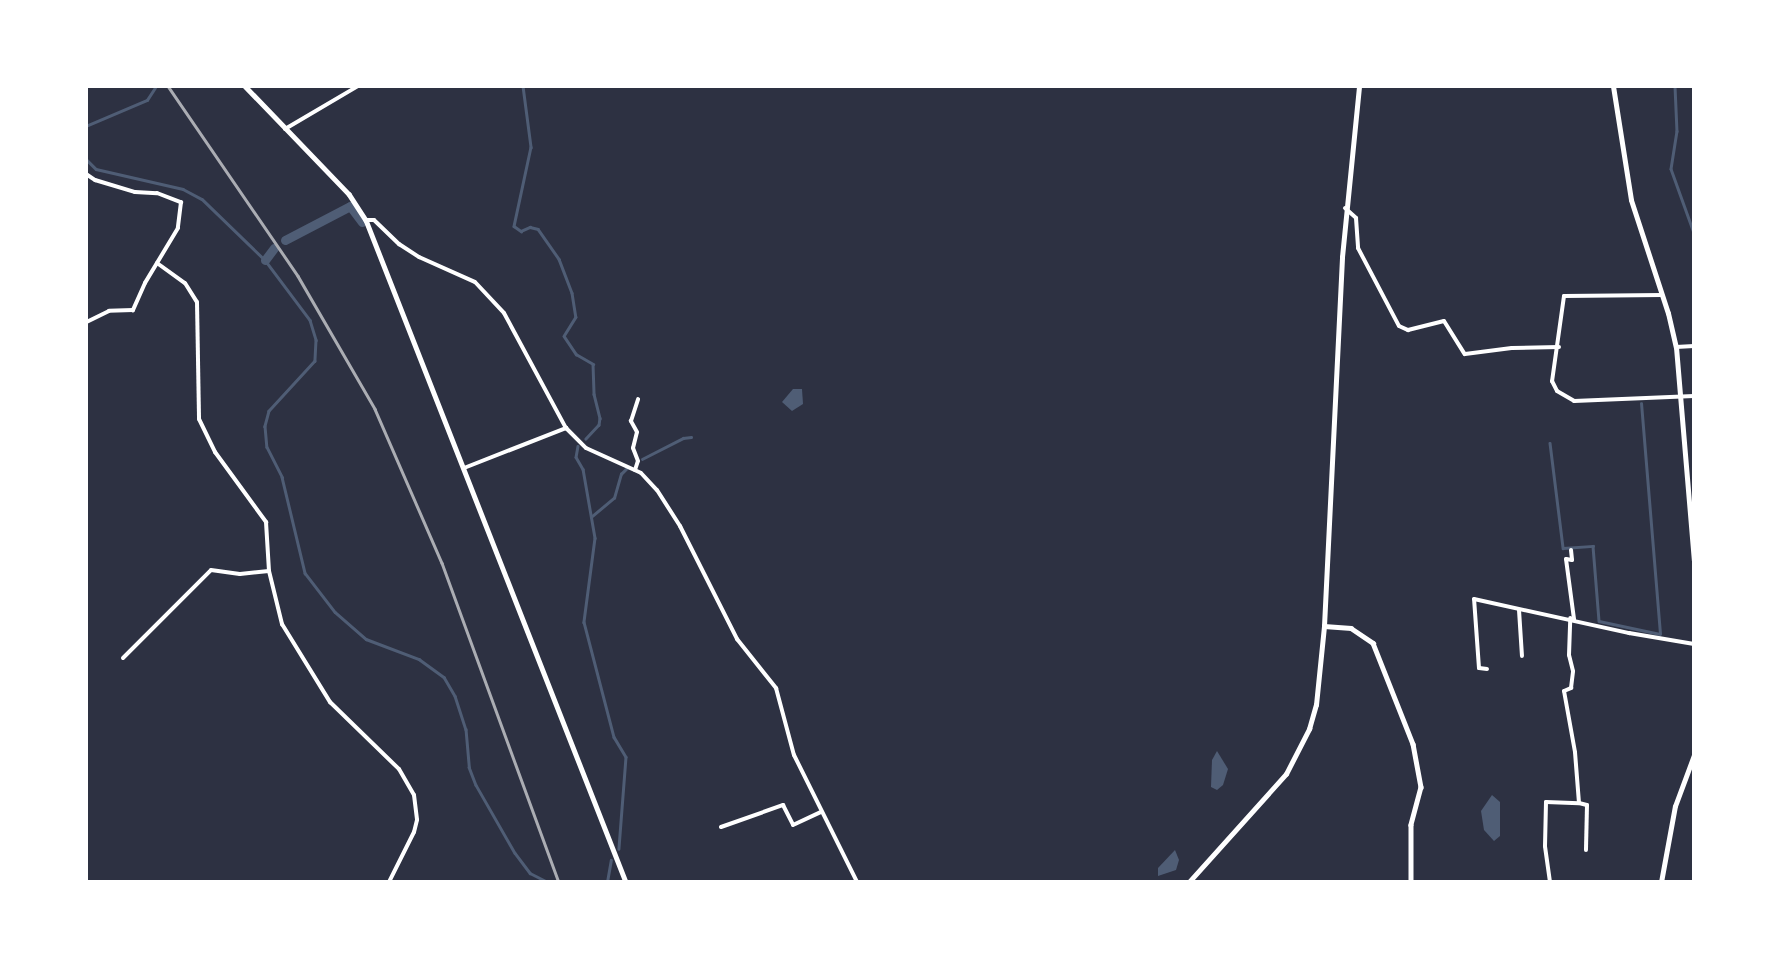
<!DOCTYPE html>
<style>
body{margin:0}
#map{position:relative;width:1780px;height:968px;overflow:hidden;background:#2d3142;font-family:"Noto Sans",sans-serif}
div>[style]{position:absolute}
.water>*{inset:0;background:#4f5d75}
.stream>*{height:2.5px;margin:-1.25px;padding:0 1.25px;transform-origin:1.25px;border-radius:1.25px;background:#4f5d75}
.canal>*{height:9px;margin:-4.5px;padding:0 4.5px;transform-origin:4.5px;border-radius:4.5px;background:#4f5d75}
.minor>*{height:4px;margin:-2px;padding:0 2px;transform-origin:2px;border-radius:2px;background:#fff}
.tertiary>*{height:4.5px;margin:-2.25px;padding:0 2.25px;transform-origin:2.25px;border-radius:2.25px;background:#fff}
.secondary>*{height:5px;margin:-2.5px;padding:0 2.5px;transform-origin:2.5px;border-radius:2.5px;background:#fff}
.rail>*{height:2.5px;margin:-1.25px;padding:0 1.25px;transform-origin:1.25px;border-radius:1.25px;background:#abadb3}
span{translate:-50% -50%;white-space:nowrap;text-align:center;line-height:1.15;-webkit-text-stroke:5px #fff;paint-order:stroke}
.frame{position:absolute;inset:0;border:88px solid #fff;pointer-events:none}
</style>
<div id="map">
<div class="water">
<i style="clip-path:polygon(793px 389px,802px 389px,803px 404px,792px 411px,782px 402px)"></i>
<i style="clip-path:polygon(1217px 751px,1228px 769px,1223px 785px,1217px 790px,1211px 787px,1212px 760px)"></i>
<i style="clip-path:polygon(1492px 795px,1500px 802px,1500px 836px,1494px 841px,1484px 830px,1481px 811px)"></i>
<i style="clip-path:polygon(1175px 850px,1179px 860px,1176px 870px,1158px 876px,1158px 868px)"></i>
</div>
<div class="stream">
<i style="left:523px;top:86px;width:62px;rotate:82.5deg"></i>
<i style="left:531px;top:147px;width:81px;rotate:102.1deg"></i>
<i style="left:514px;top:226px;width:9px;rotate:36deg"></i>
<i style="left:521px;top:231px;width:10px;rotate:-24deg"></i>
<i style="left:530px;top:227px;width:8px;rotate:14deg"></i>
<i style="left:538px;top:229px;width:37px;rotate:55deg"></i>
<i style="left:559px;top:259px;width:36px;rotate:69deg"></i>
<i style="left:572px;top:293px;width:24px;rotate:81deg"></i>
<i style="left:576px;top:317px;width:22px;rotate:122deg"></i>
<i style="left:564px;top:336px;width:22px;rotate:56deg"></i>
<i style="left:576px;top:354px;width:20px;rotate:30deg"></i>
<i style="left:593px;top:364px;width:30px;rotate:88deg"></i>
<i style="left:594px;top:394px;width:25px;rotate:76deg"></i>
<i style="left:600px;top:418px;width:7px;rotate:98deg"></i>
<i style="left:599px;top:425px;width:19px;rotate:133deg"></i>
<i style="left:1675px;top:86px;width:45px;rotate:87.5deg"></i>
<i style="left:1677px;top:131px;width:38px;rotate:99deg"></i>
<i style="left:1671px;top:169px;width:68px;rotate:70.2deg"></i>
<i style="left:86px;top:126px;width:66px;rotate:-23.1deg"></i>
<i style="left:147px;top:100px;width:17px;rotate:-57deg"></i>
<i style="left:86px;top:159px;width:14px;rotate:45deg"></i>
<i style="left:96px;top:169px;width:89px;rotate:12.9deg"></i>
<i style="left:183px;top:189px;width:21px;rotate:28deg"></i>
<i style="left:202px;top:199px;width:88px;rotate:44.1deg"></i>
<i style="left:265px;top:260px;width:75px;rotate:53.1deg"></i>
<i style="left:310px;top:320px;width:21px;rotate:73deg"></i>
<i style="left:316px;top:340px;width:21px;rotate:93deg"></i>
<i style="left:315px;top:361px;width:68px;rotate:132.6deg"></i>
<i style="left:269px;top:411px;width:16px;rotate:105deg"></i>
<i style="left:265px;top:426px;width:21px;rotate:85deg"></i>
<i style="left:267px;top:447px;width:34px;rotate:63deg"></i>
<i style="left:282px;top:477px;width:99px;rotate:76.5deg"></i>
<i style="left:305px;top:573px;width:49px;rotate:52.4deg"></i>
<i style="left:335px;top:612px;width:41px;rotate:41.1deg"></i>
<i style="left:366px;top:639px;width:57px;rotate:20.7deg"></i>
<i style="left:419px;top:659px;width:31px;rotate:36deg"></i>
<i style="left:444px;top:677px;width:22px;rotate:60deg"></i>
<i style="left:455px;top:696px;width:35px;rotate:72deg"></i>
<i style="left:466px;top:729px;width:38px;rotate:85deg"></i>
<i style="left:469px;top:767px;width:19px;rotate:69deg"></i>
<i style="left:476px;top:785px;width:78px;rotate:60.2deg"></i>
<i style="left:515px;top:853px;width:25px;rotate:53deg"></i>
<i style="left:530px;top:873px;width:20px;rotate:27deg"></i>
<i style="left:1550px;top:443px;width:106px;rotate:82.9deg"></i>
<i style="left:1563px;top:548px;width:30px;rotate:-4deg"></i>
<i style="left:1593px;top:546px;width:75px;rotate:85.4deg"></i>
<i style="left:1599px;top:621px;width:62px;rotate:12deg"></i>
<i style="left:1660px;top:634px;width:231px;rotate:-94.7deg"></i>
<i style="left:578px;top:446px;width:11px;rotate:100deg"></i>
<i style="left:576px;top:457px;width:14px;rotate:60deg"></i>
<i style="left:583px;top:469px;width:70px;rotate:80.1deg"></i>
<i style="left:595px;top:538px;width:85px;rotate:97.5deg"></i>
<i style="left:584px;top:622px;width:119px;rotate:75.4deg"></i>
<i style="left:614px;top:737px;width:23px;rotate:59deg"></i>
<i style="left:626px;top:757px;width:92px;rotate:94.4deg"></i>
<i style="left:642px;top:459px;width:46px;rotate:-27.1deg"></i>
<i style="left:683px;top:438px;width:8px;rotate:-7deg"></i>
<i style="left:591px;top:517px;width:30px;rotate:-40deg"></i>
<i style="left:614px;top:498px;width:25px;rotate:-74deg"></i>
<i style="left:621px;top:474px;width:8px;rotate:-45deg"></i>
<i style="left:607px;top:882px;width:22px;rotate:-80deg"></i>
</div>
<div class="canal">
<i style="left:285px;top:240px;width:73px;rotate:-27.6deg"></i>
<i style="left:350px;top:206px;width:20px;rotate:53deg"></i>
<i style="left:265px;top:260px;width:15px;rotate:-53deg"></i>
</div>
<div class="minor">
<i style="left:285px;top:129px;width:85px;rotate:-30.5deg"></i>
<i style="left:86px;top:174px;width:11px;rotate:34deg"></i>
<i style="left:95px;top:180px;width:42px;rotate:16.7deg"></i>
<i style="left:135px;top:192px;width:22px;rotate:3deg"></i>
<i style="left:157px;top:193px;width:26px;rotate:21deg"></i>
<i style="left:181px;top:202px;width:26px;rotate:97deg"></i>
<i style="left:178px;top:228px;width:64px;rotate:121deg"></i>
<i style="left:145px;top:283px;width:30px;rotate:114deg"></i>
<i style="left:133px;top:310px;width:24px;rotate:178deg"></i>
<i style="left:109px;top:311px;width:25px;rotate:154deg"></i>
<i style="left:1345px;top:208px;width:15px;rotate:42deg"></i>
<i style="left:1356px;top:218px;width:30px;rotate:86deg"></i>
<i style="left:1358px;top:248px;width:88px;rotate:62.3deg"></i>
<i style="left:1399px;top:326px;width:10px;rotate:24deg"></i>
<i style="left:1408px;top:330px;width:37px;rotate:-14deg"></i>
<i style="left:1444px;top:321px;width:39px;rotate:58deg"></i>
<i style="left:1465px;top:354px;width:47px;rotate:-7.3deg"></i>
<i style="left:1512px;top:348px;width:47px;rotate:-1.2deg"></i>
<i style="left:366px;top:220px;width:8px"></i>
<i style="left:374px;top:220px;width:35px;rotate:44deg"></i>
<i style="left:399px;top:244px;width:24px;rotate:33deg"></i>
<i style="left:419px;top:257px;width:61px;rotate:24.1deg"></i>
<i style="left:475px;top:282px;width:42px;rotate:46.9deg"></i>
<i style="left:504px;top:313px;width:131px;rotate:61.7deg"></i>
<i style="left:566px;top:428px;width:28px;rotate:45deg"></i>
<i style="left:586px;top:448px;width:60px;rotate:24.4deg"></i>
<i style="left:641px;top:473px;width:23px;rotate:47deg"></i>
<i style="left:657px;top:490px;width:43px;rotate:57.4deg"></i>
<i style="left:680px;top:526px;width:127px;rotate:63.2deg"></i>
<i style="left:737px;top:639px;width:63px;rotate:51.5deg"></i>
<i style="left:776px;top:688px;width:69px;rotate:75deg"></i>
<i style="left:794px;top:755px;width:142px;rotate:63.6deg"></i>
<i style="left:157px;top:263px;width:34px;rotate:36deg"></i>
<i style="left:185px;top:283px;width:22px;rotate:58deg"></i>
<i style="left:197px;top:302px;width:117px;rotate:89deg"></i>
<i style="left:199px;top:419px;width:37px;rotate:64deg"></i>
<i style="left:215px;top:452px;width:87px;rotate:53.9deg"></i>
<i style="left:266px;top:522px;width:49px;rotate:86.5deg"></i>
<i style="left:269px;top:571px;width:55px;rotate:76.2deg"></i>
<i style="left:282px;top:624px;width:92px;rotate:58.4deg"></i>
<i style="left:330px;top:702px;width:96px;rotate:44.2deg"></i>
<i style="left:399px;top:769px;width:30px;rotate:60deg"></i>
<i style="left:414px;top:795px;width:25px;rotate:83deg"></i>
<i style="left:417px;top:820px;width:12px;rotate:104deg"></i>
<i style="left:414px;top:832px;width:56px;rotate:116.6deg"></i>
<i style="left:1662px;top:295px;width:98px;rotate:179.4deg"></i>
<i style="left:1564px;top:296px;width:86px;rotate:98deg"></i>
<i style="left:1552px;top:381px;width:11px;rotate:63deg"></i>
<i style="left:1557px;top:391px;width:20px;rotate:30deg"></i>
<i style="left:1574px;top:401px;width:120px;rotate:-2.4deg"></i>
<i style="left:1676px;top:347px;width:18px;rotate:-3deg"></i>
<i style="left:464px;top:468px;width:110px;rotate:-21.4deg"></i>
<i style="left:635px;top:470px;width:9px;rotate:-72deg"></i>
<i style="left:638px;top:461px;width:14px;rotate:-111deg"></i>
<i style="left:633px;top:448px;width:16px;rotate:-76deg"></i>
<i style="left:637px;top:432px;width:13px;rotate:-119deg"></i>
<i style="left:631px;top:421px;width:23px;rotate:-72deg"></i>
<i style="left:1571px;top:550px;width:10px;rotate:84deg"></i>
<i style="left:1572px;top:560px;width:6px;rotate:-171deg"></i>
<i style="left:1566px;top:559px;width:61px;rotate:82.4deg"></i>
<i style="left:1519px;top:610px;width:46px;rotate:86.3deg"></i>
<i style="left:123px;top:658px;width:124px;rotate:-45deg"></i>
<i style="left:211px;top:570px;width:29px;rotate:8deg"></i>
<i style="left:240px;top:574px;width:29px;rotate:-6deg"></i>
<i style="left:1487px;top:669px;width:8px;rotate:-173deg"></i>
<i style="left:1479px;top:668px;width:69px;rotate:-94.1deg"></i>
<i style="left:1474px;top:599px;width:159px;rotate:12.4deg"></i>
<i style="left:1629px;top:633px;width:66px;rotate:9.6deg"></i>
<i style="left:1579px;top:803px;width:8px;rotate:14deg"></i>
<i style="left:1587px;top:805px;width:45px;rotate:91.3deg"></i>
<i style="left:721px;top:827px;width:66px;rotate:-19.5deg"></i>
<i style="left:783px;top:805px;width:22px;rotate:63deg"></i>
<i style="left:793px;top:825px;width:31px;rotate:-25deg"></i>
<i style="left:1550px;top:882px;width:36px;rotate:-98deg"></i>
<i style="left:1545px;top:846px;width:44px;rotate:-88.7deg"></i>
<i style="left:1546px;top:802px;width:33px;rotate:2deg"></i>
<i style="left:1579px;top:803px;width:51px;rotate:-94.5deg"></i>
<i style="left:1575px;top:752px;width:62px;rotate:-100.2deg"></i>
<i style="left:1564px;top:691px;width:8px;rotate:-23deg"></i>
<i style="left:1571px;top:688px;width:17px;rotate:-83deg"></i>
<i style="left:1573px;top:671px;width:16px;rotate:-104deg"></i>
<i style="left:1569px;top:655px;width:37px;rotate:-88deg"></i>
</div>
<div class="tertiary">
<i style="left:245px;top:86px;width:150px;rotate:46.1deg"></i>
<i style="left:349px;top:194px;width:31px;rotate:57deg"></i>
<i style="left:366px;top:220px;width:711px;rotate:68.56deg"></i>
<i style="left:1324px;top:626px;width:27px;rotate:4deg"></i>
<i style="left:1351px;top:628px;width:27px;rotate:34deg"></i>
<i style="left:1373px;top:643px;width:109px;rotate:68.4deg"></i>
<i style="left:1413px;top:744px;width:44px;rotate:79.5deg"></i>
<i style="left:1421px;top:787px;width:39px;rotate:105deg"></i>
<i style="left:1411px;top:825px;width:57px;rotate:90deg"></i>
<i style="left:1189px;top:882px;width:145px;rotate:-48.1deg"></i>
<i style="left:1286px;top:774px;width:51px;rotate:-62.9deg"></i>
<i style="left:1309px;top:729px;width:25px;rotate:-74deg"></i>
<i style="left:1316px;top:705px;width:79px;rotate:-84.2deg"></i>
<i style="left:1324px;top:626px;width:369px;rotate:-87.2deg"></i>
<i style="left:1342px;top:257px;width:172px;rotate:-84.3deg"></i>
</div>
<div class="secondary">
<i style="left:1613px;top:86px;width:115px;rotate:81deg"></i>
<i style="left:1631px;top:200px;width:119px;rotate:71.9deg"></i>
<i style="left:1668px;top:313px;width:35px;rotate:77deg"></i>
<i style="left:1676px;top:347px;width:214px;rotate:85.2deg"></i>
<i style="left:1661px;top:882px;width:77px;rotate:-79.6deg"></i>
<i style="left:1675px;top:806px;width:54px;rotate:-69.6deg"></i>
</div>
<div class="rail">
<i style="left:168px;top:86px;width:230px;rotate:55.6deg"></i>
<i style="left:298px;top:276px;width:154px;rotate:59.9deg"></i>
<i style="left:375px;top:409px;width:168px;rotate:66.5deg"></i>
<i style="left:442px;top:563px;width:340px;rotate:69.9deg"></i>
</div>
<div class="frame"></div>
</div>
